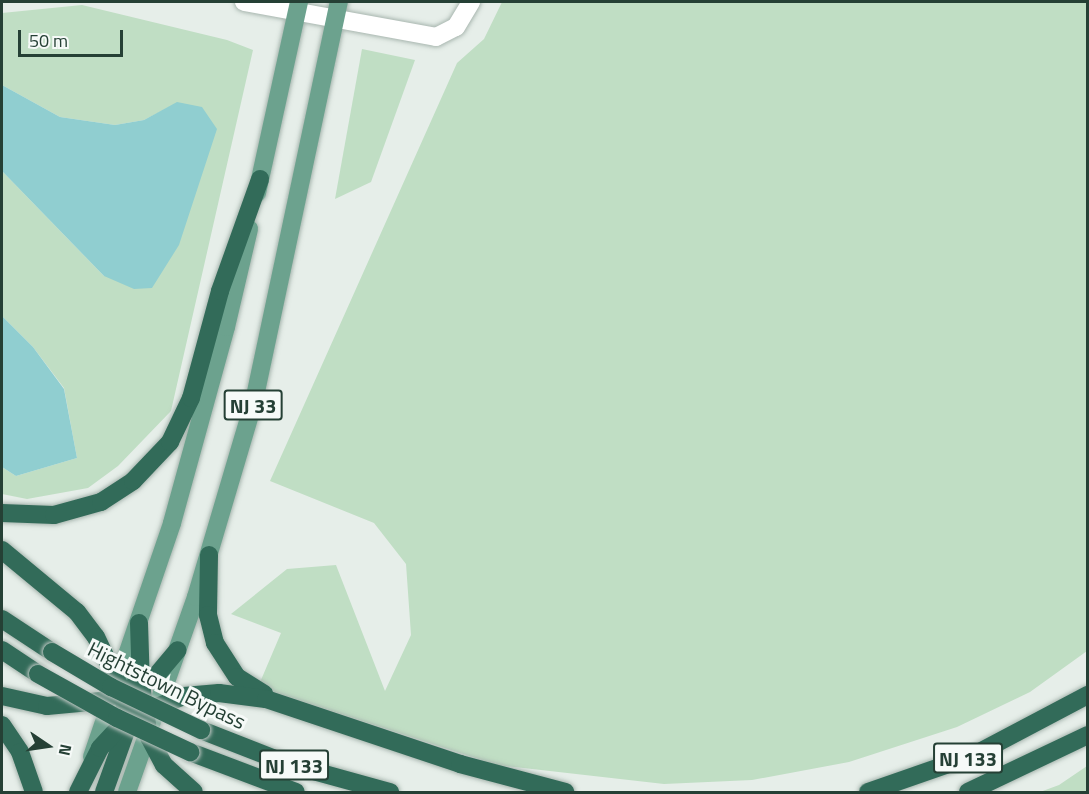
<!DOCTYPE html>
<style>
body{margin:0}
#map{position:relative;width:1089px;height:794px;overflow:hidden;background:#e6eee9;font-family:"Titillium Web",sans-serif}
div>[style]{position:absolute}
.green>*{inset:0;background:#c0dec4}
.water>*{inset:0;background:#90ced0}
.roads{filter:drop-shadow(0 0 2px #a8b6af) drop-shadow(0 0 2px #a8b6af)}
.minor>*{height:18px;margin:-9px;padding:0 9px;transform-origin:9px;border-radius:9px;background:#fff}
.major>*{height:18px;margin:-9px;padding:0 9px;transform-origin:9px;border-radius:9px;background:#6ca28e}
.highway>*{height:18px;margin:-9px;padding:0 9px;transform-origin:9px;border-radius:9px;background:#326b59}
.bridges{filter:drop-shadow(0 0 2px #c2cac6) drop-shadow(0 0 2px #c2cac6)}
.highway-bridge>*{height:18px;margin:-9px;padding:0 9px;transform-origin:9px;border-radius:9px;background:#326b59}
span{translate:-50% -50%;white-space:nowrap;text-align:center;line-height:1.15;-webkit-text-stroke:6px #f6faf8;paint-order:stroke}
.shield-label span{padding:2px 4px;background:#f6faf8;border:2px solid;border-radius:4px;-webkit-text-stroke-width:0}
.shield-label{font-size:20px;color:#254035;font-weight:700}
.street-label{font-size:21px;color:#254035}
.frame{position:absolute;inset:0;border:3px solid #254035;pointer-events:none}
.north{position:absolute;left:18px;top:716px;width:60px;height:60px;-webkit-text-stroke:4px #f6faf8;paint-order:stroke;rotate:103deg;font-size:16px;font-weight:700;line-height:24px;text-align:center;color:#254035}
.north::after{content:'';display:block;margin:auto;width:21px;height:27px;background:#254035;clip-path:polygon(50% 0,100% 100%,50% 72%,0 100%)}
.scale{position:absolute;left:18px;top:30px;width:105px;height:27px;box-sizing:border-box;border:3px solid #254035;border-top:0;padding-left:8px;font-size:18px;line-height:21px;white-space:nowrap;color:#254035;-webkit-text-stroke:4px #f6faf8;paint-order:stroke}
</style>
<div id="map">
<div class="green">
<i style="clip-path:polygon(502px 2px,1087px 2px,1087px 651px,1030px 692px,957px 727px,849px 762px,752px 780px,664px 784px,497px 765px,258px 687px,281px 633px,231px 614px,287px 569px,336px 565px,385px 691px,411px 635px,406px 564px,374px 523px,270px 481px,457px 63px,484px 39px)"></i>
<i style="clip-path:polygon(82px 5px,227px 40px,253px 50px,171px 411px,118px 466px,88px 488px,27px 499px,2px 494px,2px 467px,16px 476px,77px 458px,64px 388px,33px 347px,2px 316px,2px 171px,104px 276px,177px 103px,144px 120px,115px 125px,60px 117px,2px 85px,2px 13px)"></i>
<i style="clip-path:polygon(362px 49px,415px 60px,371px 182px,335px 199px)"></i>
<i style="clip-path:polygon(1087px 766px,1087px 792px,1040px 792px,1059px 785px)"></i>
</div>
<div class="water">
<i style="clip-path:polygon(2px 85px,60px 117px,115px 125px,144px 120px,177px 102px,202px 107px,217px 129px,179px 245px,152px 288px,134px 289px,104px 276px,2px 171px)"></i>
<i style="clip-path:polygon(2px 316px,33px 347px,64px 389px,77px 458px,16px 476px,2px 467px)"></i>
</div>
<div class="roads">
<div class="minor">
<i style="left:244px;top:2px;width:195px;rotate:10.3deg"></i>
<i style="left:436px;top:37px;width:22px;rotate:-27deg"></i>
<i style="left:456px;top:27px;width:29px;rotate:-59deg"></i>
</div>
<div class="major">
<i style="left:257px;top:193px;width:196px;rotate:-77.6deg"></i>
<i style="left:92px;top:757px;width:247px;rotate:-71.1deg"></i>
<i style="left:172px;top:523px;width:203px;rotate:-74.6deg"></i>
<i style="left:226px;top:327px;width:101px;rotate:-76.8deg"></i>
<i style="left:127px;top:792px;width:207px;rotate:-70.5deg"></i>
<i style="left:196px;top:597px;width:204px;rotate:-73.5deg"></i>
<i style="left:254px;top:401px;width:408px;rotate:-78deg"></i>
</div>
<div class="highway">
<i style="left:2px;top:513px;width:52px;rotate:2.2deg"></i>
<i style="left:54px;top:515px;width:49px;rotate:-15.5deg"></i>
<i style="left:101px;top:502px;width:38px;rotate:-33deg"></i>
<i style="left:133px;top:481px;width:54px;rotate:-46.5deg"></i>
<i style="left:170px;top:442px;width:49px;rotate:-64.5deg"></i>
<i style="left:191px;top:398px;width:111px;rotate:-74.8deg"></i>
<i style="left:220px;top:291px;width:119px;rotate:-70.3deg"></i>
<i style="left:2px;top:550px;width:97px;rotate:39.6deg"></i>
<i style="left:77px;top:612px;width:31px;rotate:53deg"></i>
<i style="left:96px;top:637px;width:53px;rotate:64.4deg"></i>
<i style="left:119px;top:685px;width:26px;rotate:74deg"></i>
<i style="left:126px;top:710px;width:21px;rotate:90deg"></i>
<i style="left:126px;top:731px;width:65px;rotate:109.8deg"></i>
<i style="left:209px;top:555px;width:60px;rotate:91deg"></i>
<i style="left:208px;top:615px;width:29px;rotate:76deg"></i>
<i style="left:215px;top:643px;width:40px;rotate:57.1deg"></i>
<i style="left:237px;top:677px;width:32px;rotate:32deg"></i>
<i style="left:2px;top:619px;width:60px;rotate:33.4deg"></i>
<i style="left:139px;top:623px;width:62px;rotate:88.2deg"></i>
<i style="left:141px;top:685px;width:53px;rotate:81.3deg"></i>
<i style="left:149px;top:737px;width:32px;rotate:62deg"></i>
<i style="left:164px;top:765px;width:40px;rotate:42deg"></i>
<i style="left:2px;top:650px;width:43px;rotate:33.7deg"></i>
<i style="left:2px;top:696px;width:46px;rotate:12.5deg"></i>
<i style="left:47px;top:706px;width:54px;rotate:-5.3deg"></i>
<i style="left:101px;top:701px;width:59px;rotate:-24deg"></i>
<i style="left:155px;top:677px;width:35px;rotate:-50deg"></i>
<i style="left:2px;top:725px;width:32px;rotate:56deg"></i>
<i style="left:20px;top:752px;width:42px;rotate:70.7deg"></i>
<i style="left:201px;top:730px;width:93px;rotate:21.3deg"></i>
<i style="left:288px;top:764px;width:106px;rotate:15.4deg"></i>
<i style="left:190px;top:752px;width:113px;rotate:20.7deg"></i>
<i style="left:78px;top:792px;width:49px;rotate:-63.4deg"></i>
<i style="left:100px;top:748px;width:40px;rotate:-47deg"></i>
<i style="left:127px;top:719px;width:61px;rotate:-22deg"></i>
<i style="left:184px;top:696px;width:35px;rotate:-5deg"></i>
<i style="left:219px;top:693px;width:47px;rotate:7.3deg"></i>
<i style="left:266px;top:699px;width:205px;rotate:18.5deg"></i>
<i style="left:460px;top:764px;width:109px;rotate:14.9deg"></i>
<i style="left:868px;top:792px;width:112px;rotate:-19.2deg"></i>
<i style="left:974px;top:755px;width:129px;rotate:-27.8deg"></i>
<i style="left:968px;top:792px;width:133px;rotate:-25.4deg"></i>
</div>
</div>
<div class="bridges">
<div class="highway-bridge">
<i style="left:52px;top:652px;width:69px;rotate:30.7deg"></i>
<i style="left:111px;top:687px;width:100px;rotate:25.5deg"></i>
<i style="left:38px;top:674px;width:90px;rotate:29.1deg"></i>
<i style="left:117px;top:718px;width:81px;rotate:25deg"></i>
</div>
</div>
<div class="shield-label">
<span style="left:253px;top:405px">NJ 33</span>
<span style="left:968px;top:758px">NJ 133</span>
<span style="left:294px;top:765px">NJ 133</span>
</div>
<div class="street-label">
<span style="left:167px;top:685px;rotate:26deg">Hightstown Bypass</span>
</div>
<div class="frame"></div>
<div class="north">N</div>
<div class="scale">50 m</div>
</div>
